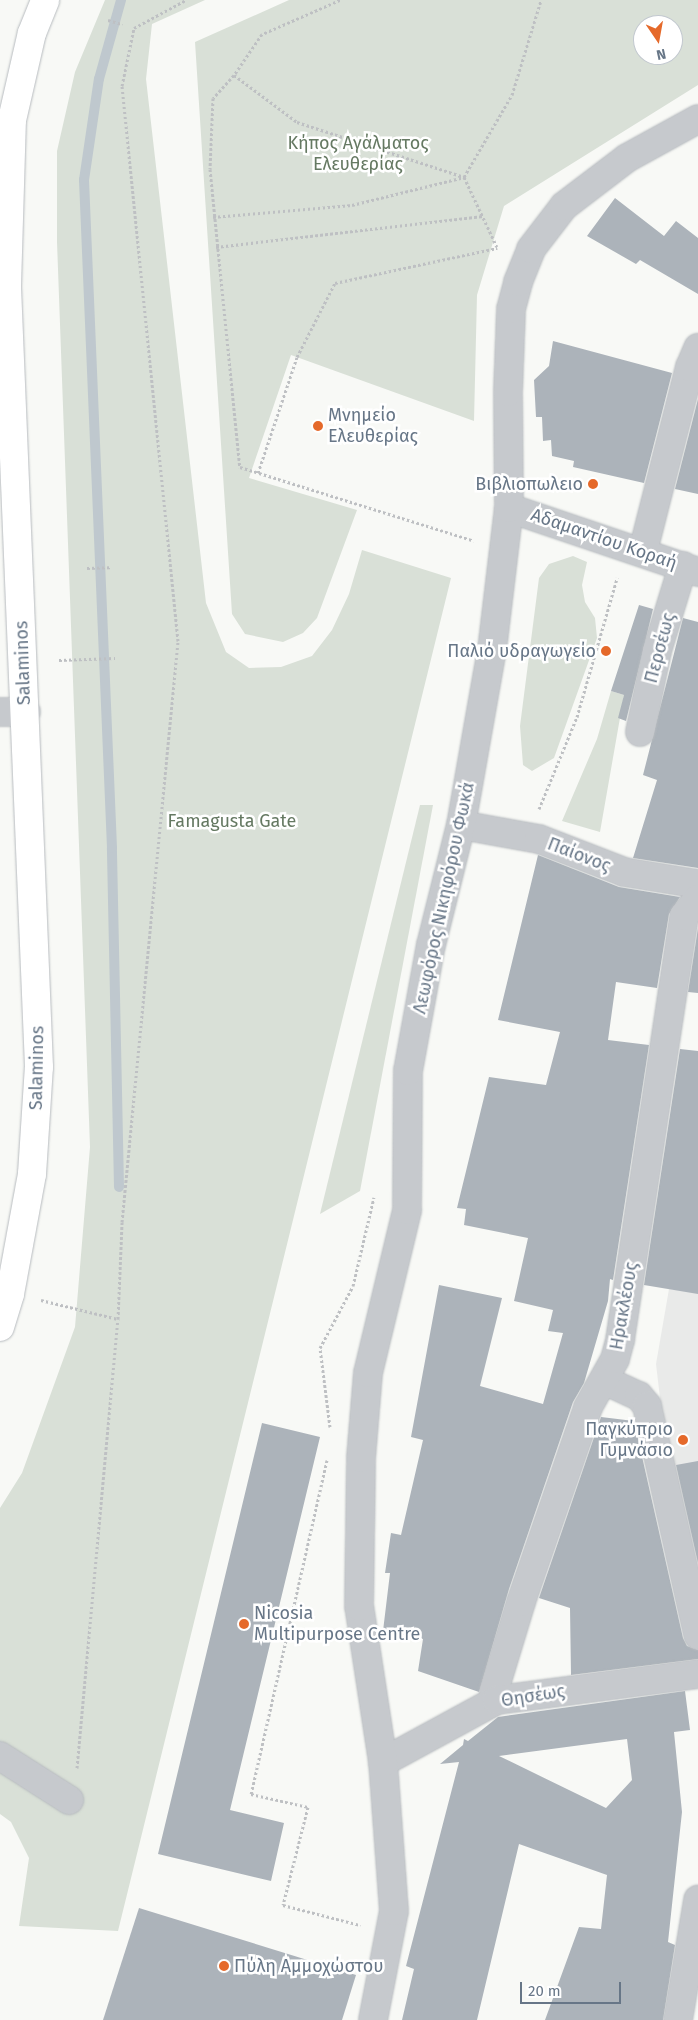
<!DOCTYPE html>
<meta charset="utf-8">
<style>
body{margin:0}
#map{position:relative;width:698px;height:2020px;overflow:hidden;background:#f8f9f6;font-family:"Fira Sans",sans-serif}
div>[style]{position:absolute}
.built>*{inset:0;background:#e9eae9}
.green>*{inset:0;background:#d9e0d7}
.stream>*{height:10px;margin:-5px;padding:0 5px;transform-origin:5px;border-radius:5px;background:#bfc8ce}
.building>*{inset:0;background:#acb3ba}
.path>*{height:3px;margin-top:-1.5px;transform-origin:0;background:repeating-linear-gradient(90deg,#bec0c3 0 2.5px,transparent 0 5px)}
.roads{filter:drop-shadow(0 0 1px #b7bbbf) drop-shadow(0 0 1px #b7bbbf)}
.minor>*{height:28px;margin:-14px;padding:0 14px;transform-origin:14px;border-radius:14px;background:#c6c9cd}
.major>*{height:28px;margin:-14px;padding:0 14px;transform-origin:14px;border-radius:14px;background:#fff}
.dots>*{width:14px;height:14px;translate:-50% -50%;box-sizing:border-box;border:2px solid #fff;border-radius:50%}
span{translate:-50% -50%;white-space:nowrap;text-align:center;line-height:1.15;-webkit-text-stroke:5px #fff;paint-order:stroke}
.park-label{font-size:18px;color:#657962}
.poi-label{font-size:18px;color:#677687}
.left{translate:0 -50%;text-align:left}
.right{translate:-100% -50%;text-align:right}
.street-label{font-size:18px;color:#677687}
.north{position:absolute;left:633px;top:15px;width:50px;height:50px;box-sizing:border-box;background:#fff;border:1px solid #c2c8cf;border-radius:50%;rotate:168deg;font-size:14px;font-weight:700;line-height:20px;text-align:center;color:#677687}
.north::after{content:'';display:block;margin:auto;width:18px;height:22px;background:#e5692a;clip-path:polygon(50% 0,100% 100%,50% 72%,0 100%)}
.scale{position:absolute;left:520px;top:1982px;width:101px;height:22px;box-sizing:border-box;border:2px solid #677687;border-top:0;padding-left:6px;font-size:15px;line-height:18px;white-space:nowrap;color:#677687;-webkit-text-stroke:4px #fff;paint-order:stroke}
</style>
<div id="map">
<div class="built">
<i style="clip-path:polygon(669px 1289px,698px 1293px,698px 1586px,662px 1415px,656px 1364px)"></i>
</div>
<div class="green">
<i style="clip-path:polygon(105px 0,205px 0,152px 24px,146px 79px,206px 603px,226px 652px,249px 668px,281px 667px,312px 656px,332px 630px,349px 594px,362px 550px,451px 578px,118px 1931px,19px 1926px,29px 1858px,11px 1822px,0 1814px,0 1508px,22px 1473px,75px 1327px,90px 1147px,57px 242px,57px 151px,75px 72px)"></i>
<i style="clip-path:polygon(evenodd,289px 0,698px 0,698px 85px,504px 206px,477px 295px,474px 421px,291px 355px,249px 478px,357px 510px,317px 618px,303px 633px,283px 642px,245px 634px,232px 614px,195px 42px,289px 0,643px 25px,673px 25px,673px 55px,643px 55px,643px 25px)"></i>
<i style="clip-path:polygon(573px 556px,587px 562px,582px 585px,585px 602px,595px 618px,597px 638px,554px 758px,532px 771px,523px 765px,520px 726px,539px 578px,549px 564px)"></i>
<i style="clip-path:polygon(611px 691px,624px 695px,600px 832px,562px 821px,597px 739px)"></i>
<i style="clip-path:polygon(420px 805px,433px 805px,360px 1191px,320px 1214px)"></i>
</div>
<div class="stream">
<i style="left:119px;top:1187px;width:339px;rotate:-91.2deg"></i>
<i style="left:112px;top:848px;width:669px;rotate:-92.4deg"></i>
<i style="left:84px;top:180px;width:102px;rotate:-81.6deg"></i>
<i style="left:99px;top:79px;width:82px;rotate:-74.4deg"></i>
</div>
<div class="building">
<i style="clip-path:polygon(615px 198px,664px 236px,676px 221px,698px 238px,698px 294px,640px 260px,636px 264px,587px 236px)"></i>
<i style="clip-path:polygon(553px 341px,672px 373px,644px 483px,573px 467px,574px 461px,552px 456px,551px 440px,543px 441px,542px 417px,536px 417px,534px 380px,549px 366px)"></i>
<i style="clip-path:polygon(698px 399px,698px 494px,675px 489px)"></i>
<i style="clip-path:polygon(639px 605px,653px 609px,626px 721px,618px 718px,624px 695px,611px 691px)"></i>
<i style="clip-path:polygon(683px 618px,698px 622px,698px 868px,633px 858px,657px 780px,643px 775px)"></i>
<i style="clip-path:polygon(538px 855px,619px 887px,680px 897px,669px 914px,657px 988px,616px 982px,608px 1040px,649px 1045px,613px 1280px,610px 1279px,608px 1301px,584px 1383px,573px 1402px,509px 1589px,479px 1692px,418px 1671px,423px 1639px,383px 1631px,390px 1573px,385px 1573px,391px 1533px,401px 1535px,423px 1440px,411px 1437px,439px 1285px,502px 1298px,480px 1386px,543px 1404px,563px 1333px,548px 1331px,553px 1310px,514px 1301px,528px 1238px,464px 1225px,466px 1209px,457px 1208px,489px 1077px,546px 1085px,560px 1032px,498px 1020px)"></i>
<i style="clip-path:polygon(698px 928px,698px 993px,688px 992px)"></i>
<i style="clip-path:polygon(680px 1049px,698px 1051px,698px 1294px,644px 1285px)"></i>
<i style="clip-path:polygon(601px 1417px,634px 1421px,683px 1638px,687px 1646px,698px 1650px,698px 1659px,571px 1675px,570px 1608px,539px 1598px)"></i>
<i style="clip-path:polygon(262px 1423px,320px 1437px,230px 1810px,284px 1823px,271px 1881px,158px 1854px)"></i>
<i style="clip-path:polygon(698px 1461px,698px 1563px,676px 1465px)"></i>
<i style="clip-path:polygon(evenodd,685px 1691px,690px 1730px,674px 1732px,682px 1812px,668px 1942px,675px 1945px,663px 2020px,545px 2020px,579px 1927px,601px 1929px,607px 1875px,519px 1844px,477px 2020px,402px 2020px,414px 1969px,406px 1966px,459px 1762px,440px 1764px,463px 1745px,464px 1739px,468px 1741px,498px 1717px,685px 1691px,627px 1739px,632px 1780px,606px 1808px,499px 1756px,627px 1739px)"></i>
<i style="clip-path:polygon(139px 1908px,356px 1975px,342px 2020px,103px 2020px)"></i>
</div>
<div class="path">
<i style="left:340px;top:0;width:85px;rotate:156.4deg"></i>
<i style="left:262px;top:34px;width:50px;rotate:124.3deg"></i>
<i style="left:234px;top:75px;width:79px;rotate:36.7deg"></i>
<i style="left:297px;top:122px;width:176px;rotate:18.2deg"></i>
<i style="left:464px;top:177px;width:77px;rotate:64.8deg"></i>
<i style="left:108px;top:20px;width:15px;rotate:16deg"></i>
<i style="left:234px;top:75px;width:31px;rotate:132deg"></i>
<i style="left:213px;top:98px;width:71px;rotate:92.4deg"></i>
<i style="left:210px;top:169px;width:300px;rotate:84.3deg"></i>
<i style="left:240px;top:467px;width:245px;rotate:17.5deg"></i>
<i style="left:213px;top:217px;width:140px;rotate:-4.9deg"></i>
<i style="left:352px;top:205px;width:115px;rotate:-14deg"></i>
<i style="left:464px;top:177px;width:95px;rotate:-59.7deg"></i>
<i style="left:512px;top:95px;width:99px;rotate:-73deg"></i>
<i style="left:216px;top:247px;width:269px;rotate:-6.6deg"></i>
<i style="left:258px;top:473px;width:122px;rotate:-71.4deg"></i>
<i style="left:297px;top:357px;width:83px;rotate:-62.8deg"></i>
<i style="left:335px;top:283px;width:166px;rotate:-12.2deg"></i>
<i style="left:87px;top:568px;width:23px;rotate:-2deg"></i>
<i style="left:59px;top:660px;width:56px;rotate:-2deg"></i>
<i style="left:539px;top:809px;width:100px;rotate:-67.6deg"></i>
<i style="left:577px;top:717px;width:145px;rotate:-73.9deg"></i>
<i style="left:41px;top:1300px;width:79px;rotate:13.9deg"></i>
<i style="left:330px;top:1427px;width:80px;rotate:-97.2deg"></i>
<i style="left:320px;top:1348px;width:70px;rotate:-62deg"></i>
<i style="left:353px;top:1286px;width:91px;rotate:-76.7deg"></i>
<i style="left:327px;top:1460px;width:343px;rotate:102.8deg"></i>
<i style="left:251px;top:1794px;width:58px;rotate:12.8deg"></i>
<i style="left:308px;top:1807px;width:101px;rotate:104.3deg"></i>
<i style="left:283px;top:1905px;width:80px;rotate:14.6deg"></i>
<i style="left:77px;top:1768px;width:451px;rotate:-84.8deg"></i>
<i style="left:118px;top:1319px;width:97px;rotate:-87.6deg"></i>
<i style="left:122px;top:1222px;width:584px;rotate:-84.49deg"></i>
<i style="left:178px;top:641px;width:558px;rotate:-95.76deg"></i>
<i style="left:122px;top:86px;width:59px;rotate:-78.3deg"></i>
<i style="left:134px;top:28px;width:59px;rotate:-28.3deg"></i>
</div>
<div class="roads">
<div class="minor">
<i style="left:509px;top:508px;width:200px;rotate:18.7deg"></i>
<i style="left:643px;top:551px;width:190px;rotate:-75.7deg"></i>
<i style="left:690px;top:367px;width:21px;rotate:-67deg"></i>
<i style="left:0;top:712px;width:26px"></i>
<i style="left:640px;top:732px;width:83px;rotate:-78.1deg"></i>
<i style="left:657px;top:651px;width:89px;rotate:-73deg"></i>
<i style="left:461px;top:825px;width:79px;rotate:10.2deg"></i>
<i style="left:539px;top:839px;width:91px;rotate:21.2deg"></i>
<i style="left:624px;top:872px;width:75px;rotate:9.2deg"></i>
<i style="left:604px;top:1380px;width:38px;rotate:25deg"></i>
<i style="left:639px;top:1396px;width:13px;rotate:51deg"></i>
<i style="left:647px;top:1406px;width:235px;rotate:77.4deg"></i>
<i style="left:497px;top:1700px;width:9px;rotate:-108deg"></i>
<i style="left:494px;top:1691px;width:93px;rotate:-73.1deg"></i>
<i style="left:521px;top:1602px;width:206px;rotate:-71deg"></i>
<i style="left:588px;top:1407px;width:55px;rotate:-60.6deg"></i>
<i style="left:615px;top:1359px;width:20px;rotate:-75deg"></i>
<i style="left:620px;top:1340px;width:429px;rotate:-81.4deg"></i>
<i style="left:684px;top:916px;width:22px;rotate:-51deg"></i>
<i style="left:0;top:1756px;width:82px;rotate:32.5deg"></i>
<i style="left:383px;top:1762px;width:130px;rotate:-28.5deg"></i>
<i style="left:497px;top:1700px;width:203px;rotate:-7.4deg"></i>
<i style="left:373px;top:2020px;width:111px;rotate:-79.1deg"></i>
<i style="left:394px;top:1911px;width:149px;rotate:-94.2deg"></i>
<i style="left:383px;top:1762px;width:158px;rotate:-98.7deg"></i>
<i style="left:359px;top:1606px;width:148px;rotate:-89.2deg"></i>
<i style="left:361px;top:1458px;width:85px;rotate:-85.3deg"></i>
<i style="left:368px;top:1373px;width:168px;rotate:-76.5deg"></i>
<i style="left:407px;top:1210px;width:139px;rotate:-89.6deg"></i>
<i style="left:408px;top:1071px;width:128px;rotate:-79.7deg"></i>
<i style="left:431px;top:945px;width:124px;rotate:-76deg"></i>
<i style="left:461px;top:825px;width:178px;rotate:-80deg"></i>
<i style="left:492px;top:650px;width:143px;rotate:-83.2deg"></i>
<i style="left:509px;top:508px;width:116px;rotate:-90.5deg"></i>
<i style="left:508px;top:392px;width:83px;rotate:-87.9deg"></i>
<i style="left:511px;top:309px;width:28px;rotate:-75deg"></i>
<i style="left:518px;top:282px;width:35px;rotate:-68deg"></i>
<i style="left:531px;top:249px;width:54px;rotate:-52.5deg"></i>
<i style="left:564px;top:206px;width:79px;rotate:-37.3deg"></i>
<i style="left:627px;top:158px;width:81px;rotate:-28.8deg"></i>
<i style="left:678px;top:2020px;width:122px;rotate:-80.5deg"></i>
</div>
<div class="major">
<i style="left:0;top:1327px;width:34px;rotate:-73deg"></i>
<i style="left:10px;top:1294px;width:122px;rotate:-79.6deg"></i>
<i style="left:32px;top:1174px;width:107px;rotate:-86.3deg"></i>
<i style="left:39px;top:1067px;width:782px;rotate:-92.35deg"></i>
<i style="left:7px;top:286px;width:166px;rotate:-88.3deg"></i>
<i style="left:12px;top:120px;width:89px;rotate:-77.1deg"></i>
<i style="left:32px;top:33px;width:35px;rotate:-68deg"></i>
</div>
</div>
<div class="dots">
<i style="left:318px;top:426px;background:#e5692a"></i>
<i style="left:593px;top:484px;background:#e5692a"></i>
<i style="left:606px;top:651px;background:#e5692a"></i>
<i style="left:683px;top:1440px;background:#e5692a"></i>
<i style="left:244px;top:1624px;background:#e5692a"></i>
<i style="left:224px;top:1966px;background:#e5692a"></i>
</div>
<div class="park-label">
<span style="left:358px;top:154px">Κήπος Αγάλματος<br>Ελευθερίας</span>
<span style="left:232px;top:821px">Famagusta Gate</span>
</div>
<div class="poi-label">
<span class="left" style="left:328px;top:426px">Μνημείο<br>Ελευθερίας</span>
<span class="right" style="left:583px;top:484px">Βιβλιοπωλειο</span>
<span class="right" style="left:596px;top:651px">Παλιό υδραγωγείο</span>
<span class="right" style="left:673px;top:1440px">Παγκύπριο<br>Γυμνάσιο</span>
<span class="left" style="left:254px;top:1624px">Nicosia<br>Multipurpose Centre</span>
<span class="left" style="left:234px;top:1966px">Πύλη Αμμοχώστου</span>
</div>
<div class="street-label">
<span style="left:604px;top:539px;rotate:19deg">Αδαμαντίου Κοραή</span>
<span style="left:660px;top:648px;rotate:-75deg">Περσέως</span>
<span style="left:23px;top:663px;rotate:-92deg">Salaminos</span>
<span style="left:579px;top:855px;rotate:21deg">Παίονος</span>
<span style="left:444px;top:898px;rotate:-78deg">Λεωφόρος Νικηφόρου Φωκά</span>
<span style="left:37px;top:1068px;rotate:-89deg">Salaminos</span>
<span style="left:624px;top:1306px;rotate:-80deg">Ηρακλέους</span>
<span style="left:533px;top:1696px;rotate:-9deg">Θησέως</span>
</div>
<div class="north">N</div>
<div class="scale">20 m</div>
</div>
